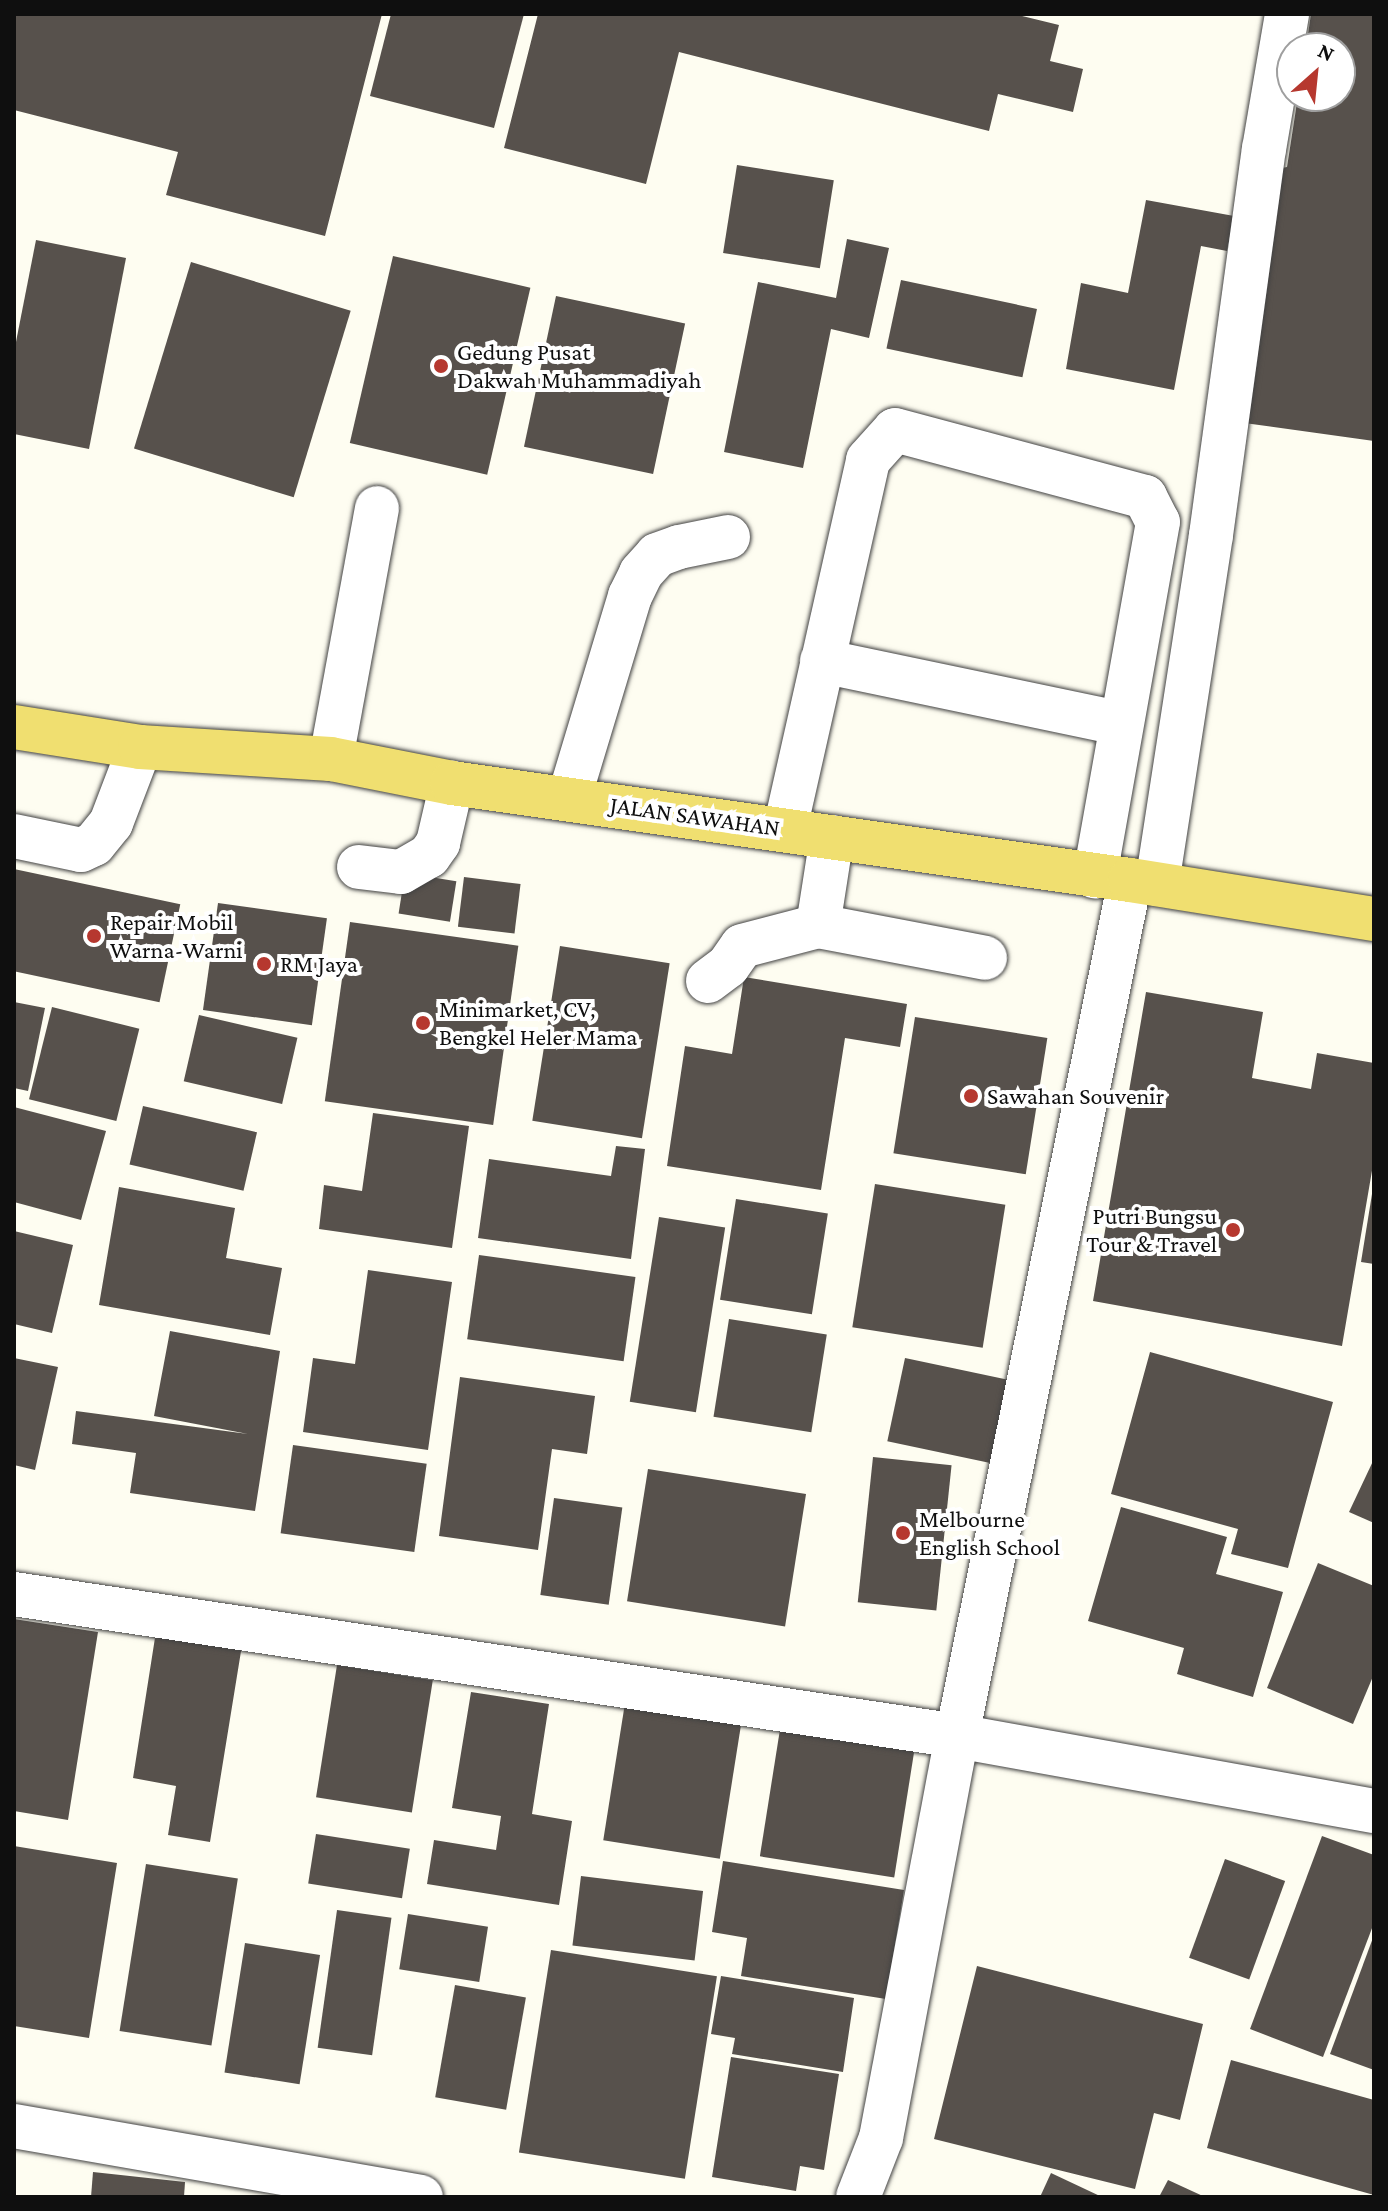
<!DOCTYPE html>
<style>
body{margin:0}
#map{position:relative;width:1388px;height:2211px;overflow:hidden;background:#fefdf1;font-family:"Crimson Pro",serif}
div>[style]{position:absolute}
.building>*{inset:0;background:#57514c;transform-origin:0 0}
.roads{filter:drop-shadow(0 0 2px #424242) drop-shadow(0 0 2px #424242)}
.minor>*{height:44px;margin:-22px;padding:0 22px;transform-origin:22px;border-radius:22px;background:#fff}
.major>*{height:44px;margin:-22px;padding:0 22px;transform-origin:22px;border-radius:22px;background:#f0df70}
.dots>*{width:22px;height:22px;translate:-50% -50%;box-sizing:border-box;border:4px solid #fff;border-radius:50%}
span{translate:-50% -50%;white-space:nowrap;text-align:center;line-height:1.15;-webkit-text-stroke:8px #fff;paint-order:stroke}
.poi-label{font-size:24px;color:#0f0f0f}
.left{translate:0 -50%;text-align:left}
.right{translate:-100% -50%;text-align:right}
.street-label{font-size:24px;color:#0f0f0f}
.frame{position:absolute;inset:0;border:16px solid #0f0f0f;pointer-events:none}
.north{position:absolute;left:1276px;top:32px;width:80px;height:80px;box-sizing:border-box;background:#fff;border:2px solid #9f9f9f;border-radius:50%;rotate:27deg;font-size:22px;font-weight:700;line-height:32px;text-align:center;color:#0f0f0f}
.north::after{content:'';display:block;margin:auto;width:28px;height:36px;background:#b6382f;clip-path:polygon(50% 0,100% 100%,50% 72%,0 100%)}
</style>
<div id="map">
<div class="building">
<i style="clip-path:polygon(14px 14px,382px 14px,325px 236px,166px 195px,178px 152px,14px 110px)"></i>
<i style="clip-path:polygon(391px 14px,524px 14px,494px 128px,370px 96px)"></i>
<i style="clip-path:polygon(538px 14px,1014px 14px,1059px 25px,1050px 61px,1083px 69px,1073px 112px,998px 94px,989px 131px,679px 52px,646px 184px,504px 148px)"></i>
<i style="clip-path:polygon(1311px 14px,1374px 14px,1374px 441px,1237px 422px,1272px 170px,1287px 167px,1298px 96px,1340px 96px,1340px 48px,1306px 48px)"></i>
<i style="left:737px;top:165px;width:98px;height:89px;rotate:9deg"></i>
<i style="clip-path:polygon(1146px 200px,1234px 216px,1227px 251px,1201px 246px,1174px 390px,1066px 369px,1081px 283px,1128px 293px)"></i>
<i style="clip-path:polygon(847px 239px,889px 248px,869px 338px,831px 329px,803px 468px,724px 452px,758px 282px,836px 298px)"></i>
<i style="clip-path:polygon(36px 240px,126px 258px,89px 449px,14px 434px,14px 352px)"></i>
<i style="left:393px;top:256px;width:141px;height:192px;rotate:13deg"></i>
<i style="left:191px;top:262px;width:167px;height:195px;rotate:17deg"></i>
<i style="left:901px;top:280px;width:139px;height:70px;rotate:12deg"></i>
<i style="left:556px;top:296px;width:132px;height:154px;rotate:12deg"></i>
<i style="left:14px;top:869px;width:170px;height:100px;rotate:12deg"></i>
<i style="left:405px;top:873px;width:52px;height:41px;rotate:9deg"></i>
<i style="left:464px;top:877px;width:57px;height:50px;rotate:7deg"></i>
<i style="left:218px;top:903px;width:110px;height:108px;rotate:8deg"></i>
<i style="left:350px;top:922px;width:170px;height:181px;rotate:8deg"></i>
<i style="left:560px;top:946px;width:111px;height:177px;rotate:9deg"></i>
<i style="clip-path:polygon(744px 977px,907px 1004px,900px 1047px,845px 1038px,821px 1190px,667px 1166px,685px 1046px,732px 1054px)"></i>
<i style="clip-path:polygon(1146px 992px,1263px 1012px,1252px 1078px,1311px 1089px,1317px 1053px,1374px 1063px,1374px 1159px,1342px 1346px,1093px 1301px)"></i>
<i style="clip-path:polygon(14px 1002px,45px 1008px,28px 1091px,14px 1088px)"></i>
<i style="left:52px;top:1007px;width:90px;height:95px;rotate:14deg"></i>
<i style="left:199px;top:1015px;width:101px;height:68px;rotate:13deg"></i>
<i style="left:915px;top:1017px;width:134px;height:138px;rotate:9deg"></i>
<i style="left:143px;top:1106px;width:117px;height:60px;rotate:13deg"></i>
<i style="clip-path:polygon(14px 1107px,106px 1131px,81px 1220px,14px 1202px)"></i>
<i style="clip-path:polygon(373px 1113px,469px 1126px,452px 1248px,319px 1229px,324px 1185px,362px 1191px)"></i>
<i style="clip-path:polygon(616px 1146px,645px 1149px,631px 1259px,478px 1238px,489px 1159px,611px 1176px)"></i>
<i style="left:875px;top:1184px;width:132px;height:145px;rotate:9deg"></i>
<i style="clip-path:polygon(119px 1187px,235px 1208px,226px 1258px,282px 1268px,270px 1335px,99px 1305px)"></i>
<i style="clip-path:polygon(1372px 1194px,1374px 1194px,1374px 1264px,1361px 1262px)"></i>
<i style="left:736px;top:1199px;width:93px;height:102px;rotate:9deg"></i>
<i style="left:659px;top:1217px;width:67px;height:187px;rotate:9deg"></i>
<i style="clip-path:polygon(14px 1231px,73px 1245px,52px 1333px,14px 1324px)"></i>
<i style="left:479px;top:1255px;width:158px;height:85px;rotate:8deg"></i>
<i style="clip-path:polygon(368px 1270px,452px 1282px,428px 1450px,303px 1432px,313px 1358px,355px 1364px)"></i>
<i style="left:729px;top:1319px;width:99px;height:99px;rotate:9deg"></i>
<i style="clip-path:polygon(170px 1331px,280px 1351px,255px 1511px,130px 1493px,136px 1453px,72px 1444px,76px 1411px,248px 1434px,154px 1416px)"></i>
<i style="clip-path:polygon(1150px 1352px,1333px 1402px,1288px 1568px,1231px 1554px,1238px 1529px,1111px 1494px)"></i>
<i style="clip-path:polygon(14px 1358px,58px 1367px,35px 1470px,14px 1465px)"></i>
<i style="left:905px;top:1358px;width:110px;height:85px;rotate:12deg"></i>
<i style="clip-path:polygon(460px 1377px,595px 1396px,587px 1454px,552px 1449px,538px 1550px,439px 1536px)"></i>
<i style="left:293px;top:1445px;width:135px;height:89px;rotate:8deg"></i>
<i style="left:873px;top:1457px;width:79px;height:146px;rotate:6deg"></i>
<i style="clip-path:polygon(1374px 1459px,1374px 1523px,1349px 1512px)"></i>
<i style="left:648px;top:1469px;width:160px;height:134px;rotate:9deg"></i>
<i style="left:554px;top:1498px;width:69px;height:98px;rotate:8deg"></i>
<i style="clip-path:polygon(1121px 1507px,1227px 1537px,1216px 1574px,1283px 1592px,1253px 1697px,1177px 1674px,1184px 1648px,1088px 1621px)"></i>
<i style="clip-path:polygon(1318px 1563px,1374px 1586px,1374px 1674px,1353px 1724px,1267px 1688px)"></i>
<i style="clip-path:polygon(14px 1619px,98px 1632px,68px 1820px,14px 1811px)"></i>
<i style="clip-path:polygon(157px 1625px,243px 1639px,210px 1842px,168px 1835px,176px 1786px,133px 1778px)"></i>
<i style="left:337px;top:1665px;width:97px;height:134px;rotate:9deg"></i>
<i style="clip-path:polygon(471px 1692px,549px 1704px,532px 1814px,572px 1821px,559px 1905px,427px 1884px,434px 1840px,496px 1850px,501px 1816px,452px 1808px)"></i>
<i style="left:625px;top:1703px;width:118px;height:139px;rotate:9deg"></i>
<i style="left:781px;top:1723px;width:136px;height:135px;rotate:9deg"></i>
<i style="left:316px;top:1834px;width:95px;height:50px;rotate:9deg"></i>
<i style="clip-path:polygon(1322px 1836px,1374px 1855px,1374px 1923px,1323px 2057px,1250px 2029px)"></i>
<i style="clip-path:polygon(14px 1846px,117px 1863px,89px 2038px,14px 2026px)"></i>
<i style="left:1225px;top:1859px;width:64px;height:105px;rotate:20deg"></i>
<i style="clip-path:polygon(723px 1861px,904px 1890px,886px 1999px,741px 1976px,747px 1938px,712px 1932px)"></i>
<i style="left:146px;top:1864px;width:93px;height:169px;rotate:9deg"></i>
<i style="left:581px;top:1876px;width:123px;height:70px;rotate:7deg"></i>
<i style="left:337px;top:1910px;width:55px;height:139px;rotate:8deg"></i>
<i style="left:408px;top:1914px;width:81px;height:56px;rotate:9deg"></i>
<i style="clip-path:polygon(1374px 1935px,1374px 2070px,1330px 2054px)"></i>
<i style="left:245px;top:1943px;width:76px;height:131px;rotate:9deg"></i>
<i style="left:551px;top:1950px;width:168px;height:205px;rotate:9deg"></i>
<i style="clip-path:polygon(977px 1966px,1203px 2024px,1180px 2120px,1154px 2113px,1135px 2189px,934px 2139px)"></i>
<i style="clip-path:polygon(721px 1976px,854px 1998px,843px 2072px,732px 2054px,735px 2038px,711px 2034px)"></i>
<i style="left:455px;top:1985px;width:72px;height:114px;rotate:10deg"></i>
<i style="clip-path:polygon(731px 2057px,839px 2074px,824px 2170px,800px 2166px,796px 2191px,712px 2177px)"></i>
<i style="clip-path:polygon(1231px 2060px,1374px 2100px,1374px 2195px,1207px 2148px)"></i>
<i style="clip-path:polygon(93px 2172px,185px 2182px,184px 2197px,91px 2197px)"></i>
<i style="clip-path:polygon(1051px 2173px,1102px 2197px,1040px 2197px)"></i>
<i style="clip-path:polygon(1168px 2180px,1205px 2197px,1159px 2197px)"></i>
</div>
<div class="roads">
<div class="minor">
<i style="left:822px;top:661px;width:304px;rotate:11.8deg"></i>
<i style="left:331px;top:759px;width:255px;rotate:-79.6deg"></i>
<i style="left:569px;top:798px;width:211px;rotate:-73.2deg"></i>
<i style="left:630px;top:596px;width:25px;rotate:-64deg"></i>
<i style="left:641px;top:573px;width:24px;rotate:-48deg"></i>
<i style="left:657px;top:555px;width:23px;rotate:-20deg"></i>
<i style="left:679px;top:547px;width:50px;rotate:-11.5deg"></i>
<i style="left:785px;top:829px;width:378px;rotate:-77.3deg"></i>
<i style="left:868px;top:460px;width:40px;rotate:-48deg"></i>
<i style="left:895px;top:430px;width:259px;rotate:15deg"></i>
<i style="left:1145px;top:497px;width:28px;rotate:63deg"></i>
<i style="left:1158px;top:522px;width:360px;rotate:100.1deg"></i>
<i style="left:14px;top:836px;width:68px;rotate:11.8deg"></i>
<i style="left:81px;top:850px;width:14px;rotate:-25deg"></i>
<i style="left:94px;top:844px;width:27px;rotate:-51deg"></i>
<i style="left:111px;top:823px;width:81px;rotate:-69.1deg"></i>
<i style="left:359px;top:867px;width:42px;rotate:6.8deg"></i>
<i style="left:401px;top:872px;width:32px;rotate:-30deg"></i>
<i style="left:429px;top:856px;width:16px;rotate:-55deg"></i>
<i style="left:438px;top:843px;width:62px;rotate:-76.9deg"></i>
<i style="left:1157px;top:884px;width:353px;rotate:-81.2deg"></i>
<i style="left:1211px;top:535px;width:390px;rotate:-82.2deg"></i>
<i style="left:1264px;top:149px;width:137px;rotate:-80.3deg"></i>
<i style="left:818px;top:926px;width:170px;rotate:10.8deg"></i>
<i style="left:708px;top:981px;width:25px;rotate:-37deg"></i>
<i style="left:728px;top:966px;width:24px;rotate:-55deg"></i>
<i style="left:742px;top:946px;width:79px;rotate:-14.7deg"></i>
<i style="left:818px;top:926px;width:90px;rotate:-81.1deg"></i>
<i style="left:14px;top:1594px;width:954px;rotate:8.56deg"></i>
<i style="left:957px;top:1736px;width:424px;rotate:10.2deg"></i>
<i style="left:14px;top:2126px;width:413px;rotate:9.9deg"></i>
<i style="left:858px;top:2197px;width:63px;rotate:-68.7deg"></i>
<i style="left:881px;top:2138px;width:409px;rotate:-79.3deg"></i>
<i style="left:957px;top:1736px;width:873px;rotate:-78.57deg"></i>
</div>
<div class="major">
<i style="left:14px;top:727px;width:128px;rotate:9deg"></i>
<i style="left:140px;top:747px;width:191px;rotate:3.6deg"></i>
<i style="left:331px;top:759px;width:123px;rotate:11.2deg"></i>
<i style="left:452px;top:783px;width:685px;rotate:8.14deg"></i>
<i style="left:1130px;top:880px;width:247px;rotate:9.1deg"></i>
</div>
</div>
<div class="dots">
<i style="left:441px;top:366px;background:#b6382f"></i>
<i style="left:94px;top:936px;background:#b6382f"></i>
<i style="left:264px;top:964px;background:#b6382f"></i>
<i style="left:423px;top:1023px;background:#b6382f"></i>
<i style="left:971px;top:1096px;background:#b6382f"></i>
<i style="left:1233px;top:1230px;background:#b6382f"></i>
<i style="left:903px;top:1533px;background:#b6382f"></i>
</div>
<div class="poi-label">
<span class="left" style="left:457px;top:366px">Gedung Pusat<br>Dakwah Muhammadiyah</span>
<span class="left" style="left:110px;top:936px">Repair Mobil<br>Warna-Warni</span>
<span class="left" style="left:280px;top:964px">RM Jaya</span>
<span class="left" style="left:439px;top:1023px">Minimarket, CV,<br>Bengkel Heler Mama</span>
<span class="left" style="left:987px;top:1096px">Sawahan Souvenir</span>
<span class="right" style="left:1217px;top:1230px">Putri Bungsu<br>Tour &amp; Travel</span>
<span class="left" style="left:919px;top:1533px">Melbourne<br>English School</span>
</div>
<div class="street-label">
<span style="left:695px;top:816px;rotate:8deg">JALAN SAWAHAN</span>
</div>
<div class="frame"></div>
<div class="north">N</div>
</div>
